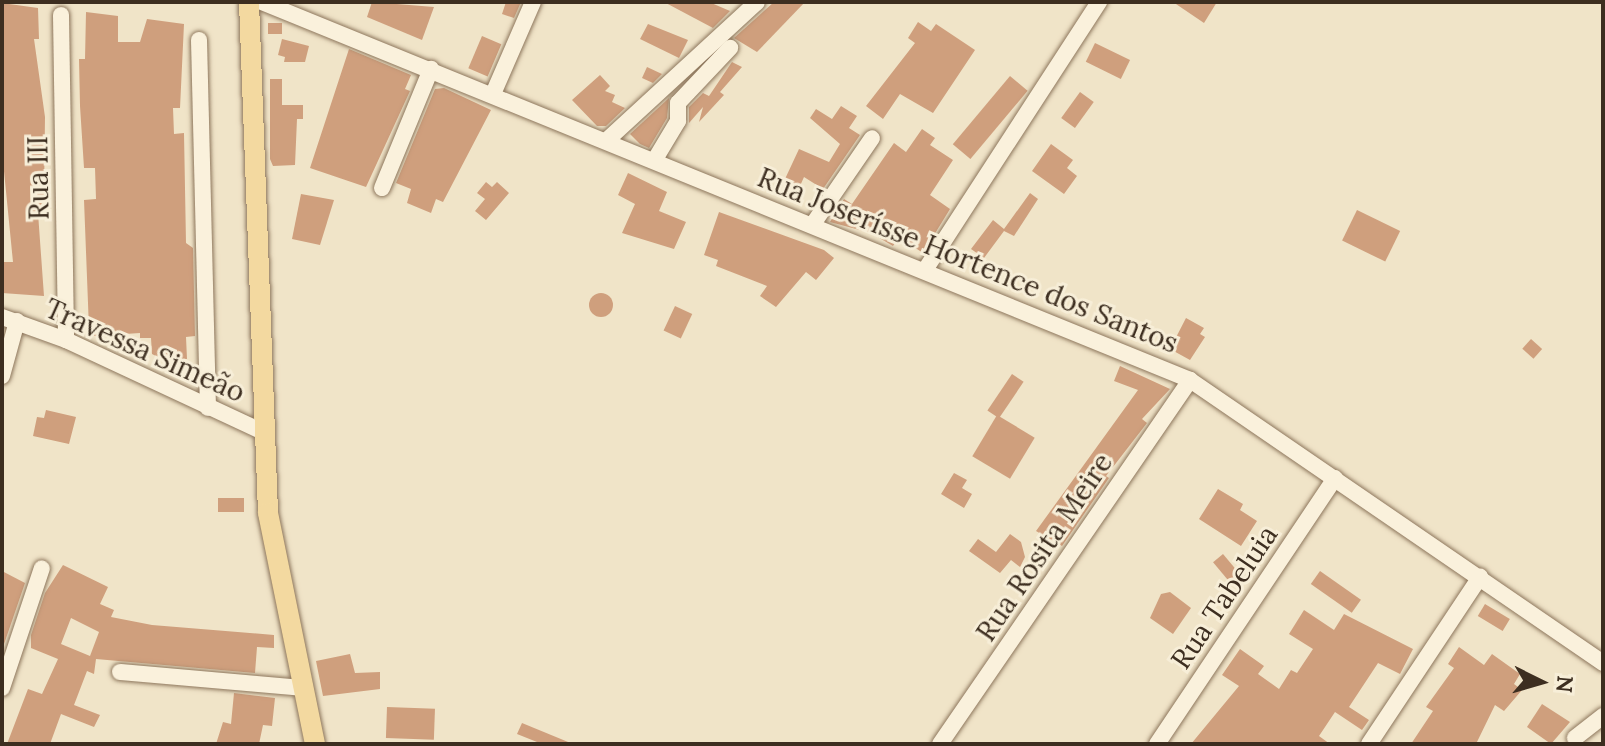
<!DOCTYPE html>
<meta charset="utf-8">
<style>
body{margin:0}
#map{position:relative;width:1605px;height:746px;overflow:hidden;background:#f0e4c8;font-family:Lora,serif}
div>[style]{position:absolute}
.building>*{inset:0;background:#cf9f7d;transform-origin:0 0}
.round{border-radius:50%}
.roads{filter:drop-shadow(0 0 2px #8d765c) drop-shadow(0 0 2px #8d765c)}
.minor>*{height:16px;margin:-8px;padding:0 8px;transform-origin:8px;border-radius:8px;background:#faf1dc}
.major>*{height:20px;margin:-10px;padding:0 10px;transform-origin:10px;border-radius:10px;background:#f3d9a0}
span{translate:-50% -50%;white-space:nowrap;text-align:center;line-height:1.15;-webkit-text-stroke:6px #f7eed8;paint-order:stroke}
.street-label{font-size:28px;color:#3d2e20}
.frame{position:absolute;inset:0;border:4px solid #3d2e20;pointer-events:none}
.north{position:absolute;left:1501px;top:642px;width:80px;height:80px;-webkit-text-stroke:6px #f7eed8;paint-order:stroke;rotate:95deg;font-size:22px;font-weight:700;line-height:32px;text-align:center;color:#3d2e20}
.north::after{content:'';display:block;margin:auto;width:28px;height:36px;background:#3d2e20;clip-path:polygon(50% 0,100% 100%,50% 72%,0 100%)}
</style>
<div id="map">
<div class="building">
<i style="clip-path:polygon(372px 2px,434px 7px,422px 40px,367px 17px)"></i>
<i style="clip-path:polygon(506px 2px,521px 2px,514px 18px,502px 14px)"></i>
<i style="clip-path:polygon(664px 2px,709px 2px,730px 11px,713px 28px)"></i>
<i style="clip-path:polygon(774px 2px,805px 2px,757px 52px,734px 38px)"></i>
<i style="clip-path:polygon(1173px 2px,1217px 2px,1204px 23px)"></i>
<i style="clip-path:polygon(2px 3px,38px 8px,39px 39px,34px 39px,45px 117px,44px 197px,38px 213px,44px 296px,2px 293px,2px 262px,13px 262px,2px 151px)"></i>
<i style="clip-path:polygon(86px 12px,118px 16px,118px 42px,140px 42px,147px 19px,184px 24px,180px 108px,173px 108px,174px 134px,184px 133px,186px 243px,193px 248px,195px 336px,186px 337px,187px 359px,158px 357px,152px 354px,151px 338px,140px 338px,140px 333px,94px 336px,89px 329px,84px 200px,96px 199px,95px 168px,84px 168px,80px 106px,79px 59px,85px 59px)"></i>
<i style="clip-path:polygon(918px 22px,931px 31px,936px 24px,975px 50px,933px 113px,900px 94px,883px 119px,866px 106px,915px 43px,908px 38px)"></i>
<i style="left:268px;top:23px;width:14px;height:11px"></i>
<i style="clip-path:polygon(648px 24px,688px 40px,679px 58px,640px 39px)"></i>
<i style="left:482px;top:36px;width:21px;height:35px;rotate:23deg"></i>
<i style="clip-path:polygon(282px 39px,309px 46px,305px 62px,284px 62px,285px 57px,278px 55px)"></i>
<i style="left:1095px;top:43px;width:39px;height:21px;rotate:26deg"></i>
<i style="clip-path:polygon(349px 49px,411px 75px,405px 89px,410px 91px,366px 187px,310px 168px)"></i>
<i style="clip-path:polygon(732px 62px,742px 67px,720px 92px,724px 95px,699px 122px,703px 107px,689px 123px,689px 107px,703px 93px,709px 96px)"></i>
<i style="clip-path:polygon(647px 67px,662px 74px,653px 83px,642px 78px)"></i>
<i style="clip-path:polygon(600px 75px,610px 86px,605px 91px,615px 95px,612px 102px,625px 108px,606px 126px,597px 126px,572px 100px)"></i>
<i style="left:1010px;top:76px;width:23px;height:89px;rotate:40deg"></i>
<i style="clip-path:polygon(270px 79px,282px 79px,282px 105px,303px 105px,303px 119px,297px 119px,295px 165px,273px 166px,270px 159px)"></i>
<i style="clip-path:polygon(444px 88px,491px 110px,443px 202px,436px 199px,431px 213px,407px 203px,411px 189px,396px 183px,435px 89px)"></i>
<i style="left:1080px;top:92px;width:17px;height:32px;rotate:36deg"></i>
<i style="clip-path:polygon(669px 98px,667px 118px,649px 148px,640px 144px,630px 134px)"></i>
<i style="clip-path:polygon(841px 106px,857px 116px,849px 128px,860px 135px,823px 189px,804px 177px,800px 186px,785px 179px,799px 149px,829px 162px,840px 144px,810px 118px,816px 109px,832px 119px)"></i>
<i style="clip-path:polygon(922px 129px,935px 138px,930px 145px,953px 160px,930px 195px,950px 209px,923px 253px,899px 237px,893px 246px,871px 233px,830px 222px,844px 199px,852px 204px,894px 143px,906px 152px)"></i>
<i style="clip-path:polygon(1051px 144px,1073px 160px,1067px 168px,1077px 176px,1064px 194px,1032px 171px)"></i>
<i style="clip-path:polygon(628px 173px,667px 192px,659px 211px,686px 222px,674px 249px,622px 233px,635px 204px,618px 195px)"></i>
<i style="clip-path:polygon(486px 182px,492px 187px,497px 182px,509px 193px,486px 220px,475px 211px,485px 199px,477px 193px)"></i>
<i style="clip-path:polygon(1030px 193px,1038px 199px,1014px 236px,1004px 231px,984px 258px,971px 249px,993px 220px,1004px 229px)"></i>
<i style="clip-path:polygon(301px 194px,334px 200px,320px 245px,292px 239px)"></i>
<i style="left:1357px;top:210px;width:48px;height:34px;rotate:26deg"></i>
<i style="clip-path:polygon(719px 212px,824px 250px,834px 258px,816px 280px,806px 272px,776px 307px,760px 296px,767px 286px,716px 266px,718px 260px,704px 255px)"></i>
<i class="round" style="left:589px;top:293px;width:24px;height:24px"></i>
<i style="left:675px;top:306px;width:19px;height:27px;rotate:25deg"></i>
<i style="clip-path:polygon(1186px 318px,1204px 328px,1200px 334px,1205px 337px,1190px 360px,1170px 349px)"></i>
<i style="left:1531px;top:339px;width:15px;height:13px;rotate:42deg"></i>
<i style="clip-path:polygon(1120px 366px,1170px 389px,1142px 419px,1147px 423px,1106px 476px,1109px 478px,1062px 546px,1036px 531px,1138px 390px,1114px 381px)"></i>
<i style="left:1012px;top:374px;width:14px;height:44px;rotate:34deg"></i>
<i style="clip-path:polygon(46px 410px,76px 417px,69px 444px,33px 436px,37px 417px,44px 418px)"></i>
<i style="left:997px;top:415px;width:44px;height:48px;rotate:31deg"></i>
<i style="clip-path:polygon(954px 473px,967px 480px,962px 488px,972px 494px,964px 508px,941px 494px)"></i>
<i style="clip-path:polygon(1218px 489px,1243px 504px,1240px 510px,1257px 521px,1241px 546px,1199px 519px)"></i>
<i style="left:218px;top:498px;width:26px;height:14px"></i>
<i style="clip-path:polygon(1010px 534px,1021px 542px,1025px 557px,1020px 567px,1011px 560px,1000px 573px,969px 551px,978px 539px,996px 552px)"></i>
<i style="left:1223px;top:554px;width:30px;height:13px;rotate:50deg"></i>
<i style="clip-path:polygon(evenodd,63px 565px,108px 587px,100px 604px,114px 610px,111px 617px,152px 625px,274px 635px,274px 648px,257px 647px,255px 673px,96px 659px,94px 674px,87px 671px,74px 705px,100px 715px,94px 727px,61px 714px,50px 744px,7px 744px,28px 689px,42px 694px,58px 659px,31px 648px,31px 635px,45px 593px,63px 565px,71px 618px,99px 632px,90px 656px,61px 644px,71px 618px)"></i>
<i style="clip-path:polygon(2px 571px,25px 583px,2px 650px)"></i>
<i style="left:1320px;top:571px;width:50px;height:16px;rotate:35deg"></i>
<i style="clip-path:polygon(1170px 592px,1191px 608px,1173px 634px,1150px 618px,1161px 594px)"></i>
<i style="left:1485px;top:604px;width:29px;height:14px;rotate:31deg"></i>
<i style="clip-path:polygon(1304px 610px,1334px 630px,1344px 614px,1413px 649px,1400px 674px,1378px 663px,1349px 707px,1369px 720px,1362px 730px,1335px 712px,1319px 736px,1330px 744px,1191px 744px,1239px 686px,1222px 675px,1240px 649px,1264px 666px,1258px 674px,1279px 689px,1291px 670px,1297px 673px,1313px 649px,1289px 634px)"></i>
<i style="clip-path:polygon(1459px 647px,1484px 665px,1492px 654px,1520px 674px,1514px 684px,1522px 690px,1504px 711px,1495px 705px,1476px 744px,1411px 744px,1433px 711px,1426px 707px,1454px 668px,1448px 664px)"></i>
<i style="clip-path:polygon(350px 654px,355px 673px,380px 672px,380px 689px,323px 696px,316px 661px)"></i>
<i style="clip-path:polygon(234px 693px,275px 698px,272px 726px,263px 725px,259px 744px,216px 744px,223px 722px,231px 724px)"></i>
<i style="clip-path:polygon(1542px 704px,1570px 722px,1551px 744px,1527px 727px)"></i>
<i style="left:387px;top:707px;width:48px;height:31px;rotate:2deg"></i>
<i style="clip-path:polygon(522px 723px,573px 744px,542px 744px,517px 734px)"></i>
</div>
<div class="roads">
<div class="minor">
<i style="left:262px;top:2px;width:1002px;rotate:22.16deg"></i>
<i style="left:1190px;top:380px;width:501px;rotate:34.42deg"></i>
<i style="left:61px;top:15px;width:325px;rotate:89.1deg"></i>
<i style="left:199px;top:40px;width:368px;rotate:88.6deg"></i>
<i style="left:493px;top:94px;width:100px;rotate:-66.5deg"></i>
<i style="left:606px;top:141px;width:205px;rotate:-42.6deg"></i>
<i style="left:654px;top:161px;width:47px;rotate:-59deg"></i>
<i style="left:678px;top:121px;width:18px;rotate:-90deg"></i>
<i style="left:678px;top:103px;width:76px;rotate:-46.6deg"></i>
<i style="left:382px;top:188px;width:129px;rotate:-67.6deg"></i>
<i style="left:813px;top:224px;width:104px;rotate:-55.5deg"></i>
<i style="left:925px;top:270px;width:320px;rotate:-57deg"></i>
<i style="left:2px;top:317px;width:68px;rotate:19.8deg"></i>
<i style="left:66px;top:340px;width:220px;rotate:25deg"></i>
<i style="left:2px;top:376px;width:57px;rotate:-74.7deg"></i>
<i style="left:120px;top:672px;width:183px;rotate:5deg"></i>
<i style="left:2px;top:688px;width:126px;rotate:-71.6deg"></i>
<i style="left:1575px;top:738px;width:36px;rotate:-38deg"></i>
<i style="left:940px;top:744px;width:442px;rotate:-55.5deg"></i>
<i style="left:1157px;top:744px;width:320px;rotate:-56.2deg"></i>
<i style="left:1369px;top:744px;width:201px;rotate:-56.4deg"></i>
</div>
<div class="major">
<i style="left:249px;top:2px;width:511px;rotate:87.87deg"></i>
<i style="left:268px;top:513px;width:236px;rotate:78.5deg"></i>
</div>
</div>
<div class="street-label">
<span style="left:38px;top:178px;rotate:-91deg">Rua III</span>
<span style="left:968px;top:260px;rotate:22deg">Rua Joserísse Hortence dos Santos</span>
<span style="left:145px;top:350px;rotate:24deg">Travessa Simeão</span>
<span style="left:1044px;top:547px;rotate:-56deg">Rua Rosita Meire</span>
<span style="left:1224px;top:597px;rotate:-56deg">Rua Tabeluia</span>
</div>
<div class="frame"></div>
<div class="north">N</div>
</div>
